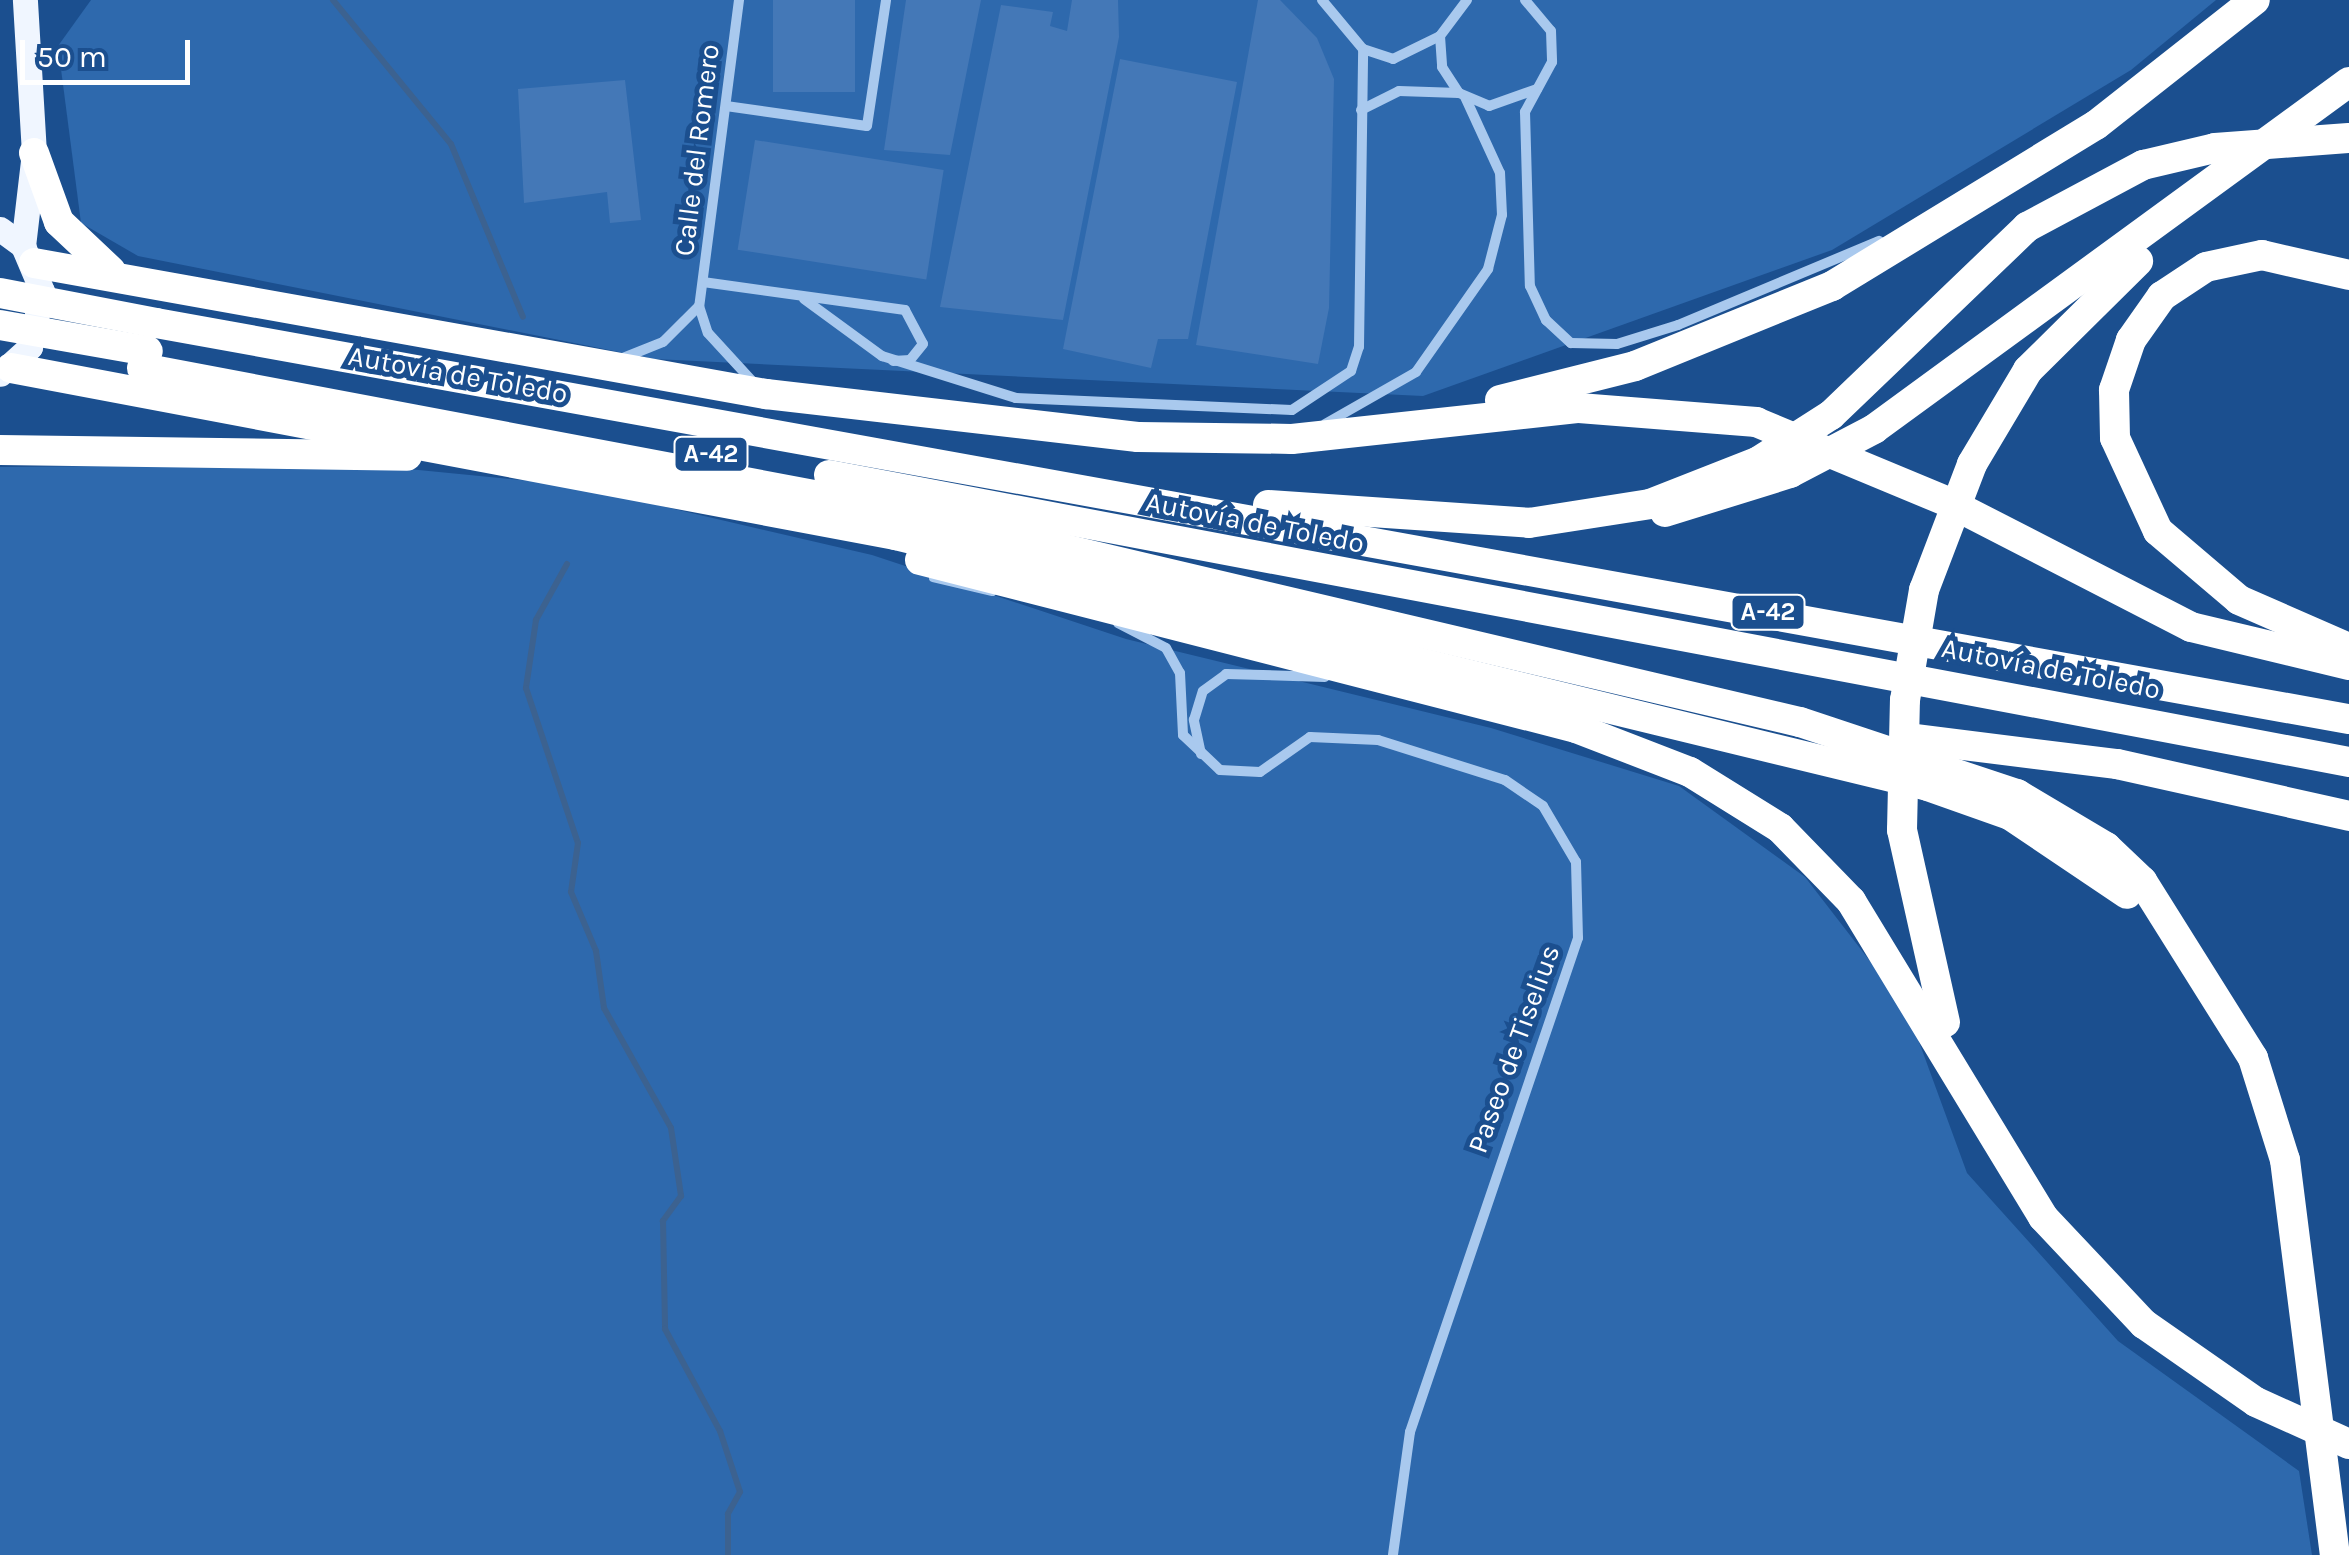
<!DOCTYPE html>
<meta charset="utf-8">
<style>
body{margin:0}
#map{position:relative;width:2349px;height:1555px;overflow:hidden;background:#1b4f8f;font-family:Karla,sans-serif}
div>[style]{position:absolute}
.green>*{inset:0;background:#2e69ad}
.stream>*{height:6px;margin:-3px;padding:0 3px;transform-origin:3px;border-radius:3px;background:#3c6290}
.building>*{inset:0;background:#4478b7;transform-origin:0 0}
.lane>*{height:8px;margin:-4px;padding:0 4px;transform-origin:4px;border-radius:4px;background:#a9c9ee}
.street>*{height:10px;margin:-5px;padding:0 5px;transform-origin:5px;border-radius:5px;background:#a9c9ee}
.primary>*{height:25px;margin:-12.5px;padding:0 12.5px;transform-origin:12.5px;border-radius:12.5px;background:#f0f6ff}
.highway>*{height:30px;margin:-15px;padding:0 15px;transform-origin:15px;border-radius:15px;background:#fff}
.highway-bridge>*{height:30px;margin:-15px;padding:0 15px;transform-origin:15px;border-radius:15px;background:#fff}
span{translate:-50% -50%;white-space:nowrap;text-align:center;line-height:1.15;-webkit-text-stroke:10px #1b4f8f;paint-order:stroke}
.shield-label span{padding:2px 8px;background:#1b4f8f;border:2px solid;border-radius:8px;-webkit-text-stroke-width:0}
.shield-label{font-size:25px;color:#fff;font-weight:700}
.street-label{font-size:28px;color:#fff}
.scale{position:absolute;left:20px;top:40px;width:170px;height:45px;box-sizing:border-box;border:5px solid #fff;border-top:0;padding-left:12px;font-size:30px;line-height:35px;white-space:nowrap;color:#fff;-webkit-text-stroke:8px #1b4f8f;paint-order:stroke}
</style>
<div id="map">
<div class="green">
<i style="clip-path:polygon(91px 0,2216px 0,2131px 70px,1832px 250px,1423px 396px,654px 359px,138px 256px,81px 223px,58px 46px)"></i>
<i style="clip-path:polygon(210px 465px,378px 466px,571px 485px,872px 555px,1126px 639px,1491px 728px,1679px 786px,1805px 877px,1907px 1009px,1967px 1173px,2118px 1341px,2299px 1471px,2312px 1555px,0 1555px,0 467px)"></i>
</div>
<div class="stream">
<i style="left:333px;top:0;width:186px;rotate:50.7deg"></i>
<i style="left:451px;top:144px;width:187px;rotate:67.4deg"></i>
<i style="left:567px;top:564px;width:64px;rotate:119deg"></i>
<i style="left:536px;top:620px;width:69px;rotate:98.4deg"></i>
<i style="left:526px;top:688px;width:163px;rotate:71.5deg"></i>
<i style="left:578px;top:843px;width:49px;rotate:98.1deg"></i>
<i style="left:571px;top:892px;width:64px;rotate:67deg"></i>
<i style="left:596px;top:951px;width:58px;rotate:82deg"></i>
<i style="left:604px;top:1008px;width:137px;rotate:60.8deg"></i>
<i style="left:671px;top:1128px;width:69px;rotate:81.6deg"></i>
<i style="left:681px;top:1196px;width:31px;rotate:126deg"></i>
<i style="left:663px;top:1221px;width:108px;rotate:88.9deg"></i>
<i style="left:665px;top:1329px;width:116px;rotate:61.7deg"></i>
<i style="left:720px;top:1431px;width:64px;rotate:71.8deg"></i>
<i style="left:740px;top:1492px;width:25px;rotate:119deg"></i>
<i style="left:728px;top:1514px;width:41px;rotate:90deg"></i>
</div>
<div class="building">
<i style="left:773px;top:0;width:82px;height:92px"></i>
<i style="clip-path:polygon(906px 0,981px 0,950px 155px,884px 150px)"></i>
<i style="clip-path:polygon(1072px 0,1118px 0,1119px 37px,1063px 320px,940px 307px,1001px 5px,1053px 12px,1050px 26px,1067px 31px)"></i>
<i style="clip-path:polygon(1258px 0,1280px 0,1317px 38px,1334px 79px,1329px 308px,1318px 364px,1196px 345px)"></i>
<i style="clip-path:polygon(1120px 59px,1237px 82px,1188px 339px,1158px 339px,1151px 368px,1063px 349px)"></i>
<i style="clip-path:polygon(625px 80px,641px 220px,610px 223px,607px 192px,524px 203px,518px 89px)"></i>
<i style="left:755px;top:140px;width:191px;height:111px;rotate:9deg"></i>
</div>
<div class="lane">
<i style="left:933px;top:578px;width:61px;rotate:13.3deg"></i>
</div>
<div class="street">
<i style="left:739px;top:0;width:309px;rotate:97.4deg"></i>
<i style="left:699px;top:306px;width:28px;rotate:72deg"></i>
<i style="left:708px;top:333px;width:67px;rotate:47.4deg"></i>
<i style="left:1322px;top:0;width:64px;rotate:50.1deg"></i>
<i style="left:1363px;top:49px;width:32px;rotate:18deg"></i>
<i style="left:1393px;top:59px;width:52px;rotate:-26.1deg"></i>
<i style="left:1467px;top:0;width:45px;rotate:126.9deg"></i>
<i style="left:1440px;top:36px;width:31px;rotate:86deg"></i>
<i style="left:1442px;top:67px;width:31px;rotate:57deg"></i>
<i style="left:1459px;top:93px;width:33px;rotate:23deg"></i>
<i style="left:1489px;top:106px;width:51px;rotate:-19.5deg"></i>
<i style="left:1525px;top:0;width:40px;rotate:50deg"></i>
<i style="left:1551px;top:31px;width:31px;rotate:88deg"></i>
<i style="left:1552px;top:62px;width:57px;rotate:118.4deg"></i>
<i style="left:1525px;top:112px;width:174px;rotate:88.4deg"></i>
<i style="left:1530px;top:286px;width:38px;rotate:65deg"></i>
<i style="left:1546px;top:320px;width:34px;rotate:43deg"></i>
<i style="left:1571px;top:343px;width:46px;rotate:1.2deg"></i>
<i style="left:1617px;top:344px;width:64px;rotate:-17.3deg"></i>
<i style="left:1678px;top:325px;width:218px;rotate:-22.7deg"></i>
<i style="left:726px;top:106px;width:142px;rotate:8.1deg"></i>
<i style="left:867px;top:126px;width:127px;rotate:-81.4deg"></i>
<i style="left:1361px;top:110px;width:42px;rotate:-26.6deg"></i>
<i style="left:1399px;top:91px;width:60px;rotate:1.9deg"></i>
<i style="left:703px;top:282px;width:204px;rotate:7.9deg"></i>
<i style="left:905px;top:310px;width:38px;rotate:62deg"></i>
<i style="left:923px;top:344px;width:21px;rotate:129deg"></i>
<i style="left:910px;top:360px;width:17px;rotate:177deg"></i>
<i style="left:804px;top:299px;width:97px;rotate:36.2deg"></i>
<i style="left:882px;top:356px;width:140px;rotate:17.4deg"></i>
<i style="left:1016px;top:398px;width:276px;rotate:2.5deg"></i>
<i style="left:1292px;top:410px;width:71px;rotate:-33.5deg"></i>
<i style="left:1351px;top:371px;width:25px;rotate:-72deg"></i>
<i style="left:1359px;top:347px;width:298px;rotate:-89.2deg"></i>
<i style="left:618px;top:360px;width:48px;rotate:-21.8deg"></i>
<i style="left:663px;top:342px;width:51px;rotate:-45deg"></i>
<i style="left:1325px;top:424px;width:105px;rotate:-29.7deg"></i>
<i style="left:1416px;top:372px;width:126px;rotate:-55deg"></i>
<i style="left:1488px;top:269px;width:56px;rotate:-75.5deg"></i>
<i style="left:1502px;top:215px;width:42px;rotate:-92.7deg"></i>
<i style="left:1500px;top:173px;width:84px;rotate:-114.7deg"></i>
<i style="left:1118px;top:623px;width:54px;rotate:27.5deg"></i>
<i style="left:1166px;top:648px;width:29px;rotate:61deg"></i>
<i style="left:1180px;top:673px;width:62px;rotate:87.2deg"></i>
<i style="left:1183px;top:735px;width:51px;rotate:43.4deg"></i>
<i style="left:1220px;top:770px;width:40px;rotate:2.9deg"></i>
<i style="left:1260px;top:772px;width:61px;rotate:-35deg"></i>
<i style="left:1310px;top:737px;width:68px;rotate:2.5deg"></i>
<i style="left:1378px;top:740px;width:133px;rotate:17.5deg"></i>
<i style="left:1505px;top:780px;width:46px;rotate:34.4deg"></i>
<i style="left:1543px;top:806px;width:65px;rotate:59.5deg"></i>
<i style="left:1576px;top:862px;width:76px;rotate:88.5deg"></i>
<i style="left:1578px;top:938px;width:522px;rotate:108.78deg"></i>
<i style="left:1410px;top:1432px;width:124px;rotate:97.9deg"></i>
<i style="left:1201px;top:754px;width:35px;rotate:-102deg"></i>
<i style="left:1194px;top:720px;width:30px;rotate:-73deg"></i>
<i style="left:1203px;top:691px;width:29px;rotate:-36deg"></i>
<i style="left:1226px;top:674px;width:99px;rotate:1.7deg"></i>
</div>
<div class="primary">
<i style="left:0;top:229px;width:29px;rotate:36deg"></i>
<i style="left:23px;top:246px;width:49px;rotate:67.1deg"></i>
<i style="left:42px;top:291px;width:57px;rotate:102.1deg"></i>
<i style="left:30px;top:347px;width:40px;rotate:138deg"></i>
<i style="left:23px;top:246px;width:94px;rotate:-83.3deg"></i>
<i style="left:34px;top:153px;width:153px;rotate:-93.4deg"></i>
</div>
<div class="highway">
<i style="left:34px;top:153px;width:73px;rotate:70.1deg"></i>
<i style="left:59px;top:222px;width:71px;rotate:43.3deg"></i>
<i style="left:34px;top:263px;width:744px;rotate:10.15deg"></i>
<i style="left:766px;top:394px;width:374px;rotate:6.6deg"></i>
<i style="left:1138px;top:437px;width:154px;rotate:0.7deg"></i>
<i style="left:1292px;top:439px;width:289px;rotate:-6.2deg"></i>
<i style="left:1579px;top:408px;width:178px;rotate:4.5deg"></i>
<i style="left:1756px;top:422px;width:208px;rotate:22.6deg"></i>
<i style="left:1948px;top:502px;width:273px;rotate:27.2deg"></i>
<i style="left:2191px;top:627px;width:163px;rotate:13.5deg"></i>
<i style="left:2349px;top:275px;width:89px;rotate:-167.1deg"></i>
<i style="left:2262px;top:255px;width:57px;rotate:167.9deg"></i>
<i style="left:2206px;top:267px;width:53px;rotate:146.6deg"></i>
<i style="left:2162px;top:296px;width:54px;rotate:125.2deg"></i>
<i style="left:2131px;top:340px;width:53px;rotate:108.8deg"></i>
<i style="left:2114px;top:390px;width:48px;rotate:88.8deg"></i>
<i style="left:2115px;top:438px;width:102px;rotate:65.2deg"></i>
<i style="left:2158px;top:531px;width:106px;rotate:40.4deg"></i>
<i style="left:2239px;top:600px;width:120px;rotate:23.6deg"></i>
<i style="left:156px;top:323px;width:2228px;rotate:10.24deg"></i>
<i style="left:11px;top:368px;width:900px;rotate:10.7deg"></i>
<i style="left:895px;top:535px;width:1063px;rotate:13.66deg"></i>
<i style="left:1928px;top:786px;width:87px;rotate:19.5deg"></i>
<i style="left:2010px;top:815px;width:141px;rotate:34deg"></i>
<i style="left:142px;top:368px;width:792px;rotate:10.7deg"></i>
<i style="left:920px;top:515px;width:904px;rotate:13.24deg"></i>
<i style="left:1800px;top:722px;width:229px;rotate:18.4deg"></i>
<i style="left:2017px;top:794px;width:104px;rotate:30.8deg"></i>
<i style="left:2106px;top:847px;width:50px;rotate:43.4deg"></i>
<i style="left:2142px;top:881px;width:209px;rotate:57.9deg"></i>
<i style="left:2253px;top:1058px;width:107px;rotate:72.6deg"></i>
<i style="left:2285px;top:1160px;width:398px;rotate:82.8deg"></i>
<i style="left:1500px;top:400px;width:139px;rotate:-14.1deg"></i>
<i style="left:1635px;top:366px;width:213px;rotate:-22.1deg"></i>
<i style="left:1832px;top:286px;width:309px;rotate:-31.4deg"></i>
<i style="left:2096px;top:125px;width:202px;rotate:-38.2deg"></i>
<i style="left:1831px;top:415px;width:272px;rotate:-43.8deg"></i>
<i style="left:2027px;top:227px;width:132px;rotate:-28.1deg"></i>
<i style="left:2143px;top:165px;width:74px;rotate:-13.3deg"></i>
<i style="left:1874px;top:429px;width:588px;rotate:-36.15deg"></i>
<i style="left:0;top:450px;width:407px;rotate:0.8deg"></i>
<i style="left:1972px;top:464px;width:109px;rotate:-59.2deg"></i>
<i style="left:2028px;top:370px;width:155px;rotate:-44.7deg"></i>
<i style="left:829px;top:475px;width:1547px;rotate:10.69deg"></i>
<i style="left:1268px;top:505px;width:262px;rotate:3.9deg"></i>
<i style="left:1529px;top:523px;width:122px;rotate:-8.9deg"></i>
<i style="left:1650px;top:504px;width:117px;rotate:-21.5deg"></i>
<i style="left:1665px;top:512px;width:131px;rotate:-17.3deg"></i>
<i style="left:920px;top:560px;width:677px;rotate:14.36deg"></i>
<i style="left:1576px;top:728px;width:122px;rotate:21.1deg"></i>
<i style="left:1690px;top:772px;width:106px;rotate:31.9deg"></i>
<i style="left:1780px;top:828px;width:102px;rotate:45.8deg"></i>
<i style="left:1851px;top:901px;width:370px;rotate:58.7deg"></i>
<i style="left:2043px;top:1217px;width:147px;rotate:46.7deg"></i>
<i style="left:1907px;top:738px;width:212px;rotate:7.1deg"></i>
<i style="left:2117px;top:764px;width:238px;rotate:12.6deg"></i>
<i style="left:1902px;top:830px;width:197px;rotate:77.4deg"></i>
</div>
<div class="highway-bridge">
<i style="left:2215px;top:148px;width:134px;rotate:-4.3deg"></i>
<i style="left:0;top:293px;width:159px;rotate:10.9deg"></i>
<i style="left:0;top:325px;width:150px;rotate:10deg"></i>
<i style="left:1759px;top:461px;width:85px;rotate:-32.6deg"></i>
<i style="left:1790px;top:473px;width:95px;rotate:-27.6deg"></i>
<i style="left:1902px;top:830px;width:130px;rotate:-88.7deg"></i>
<i style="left:1905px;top:700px;width:112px;rotate:-80.2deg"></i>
<i style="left:1924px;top:590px;width:135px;rotate:-69.1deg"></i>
<i style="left:2144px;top:1324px;width:136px;rotate:34.9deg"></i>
<i style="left:2256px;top:1402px;width:102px;rotate:24.3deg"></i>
</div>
<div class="shield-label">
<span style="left:711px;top:454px">A-42</span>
<span style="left:1768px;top:612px">A-42</span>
</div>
<div class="street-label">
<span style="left:697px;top:150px;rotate:-83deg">Calle del Romero</span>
<span style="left:458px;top:375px;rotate:10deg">Autovía de Toledo</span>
<span style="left:1255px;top:523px;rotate:11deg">Autovía de Toledo</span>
<span style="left:2051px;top:669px;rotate:11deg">Autovía de Toledo</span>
<span style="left:1514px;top:1049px;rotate:-70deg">Paseo de Tiselius</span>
</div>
<div class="scale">50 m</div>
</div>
